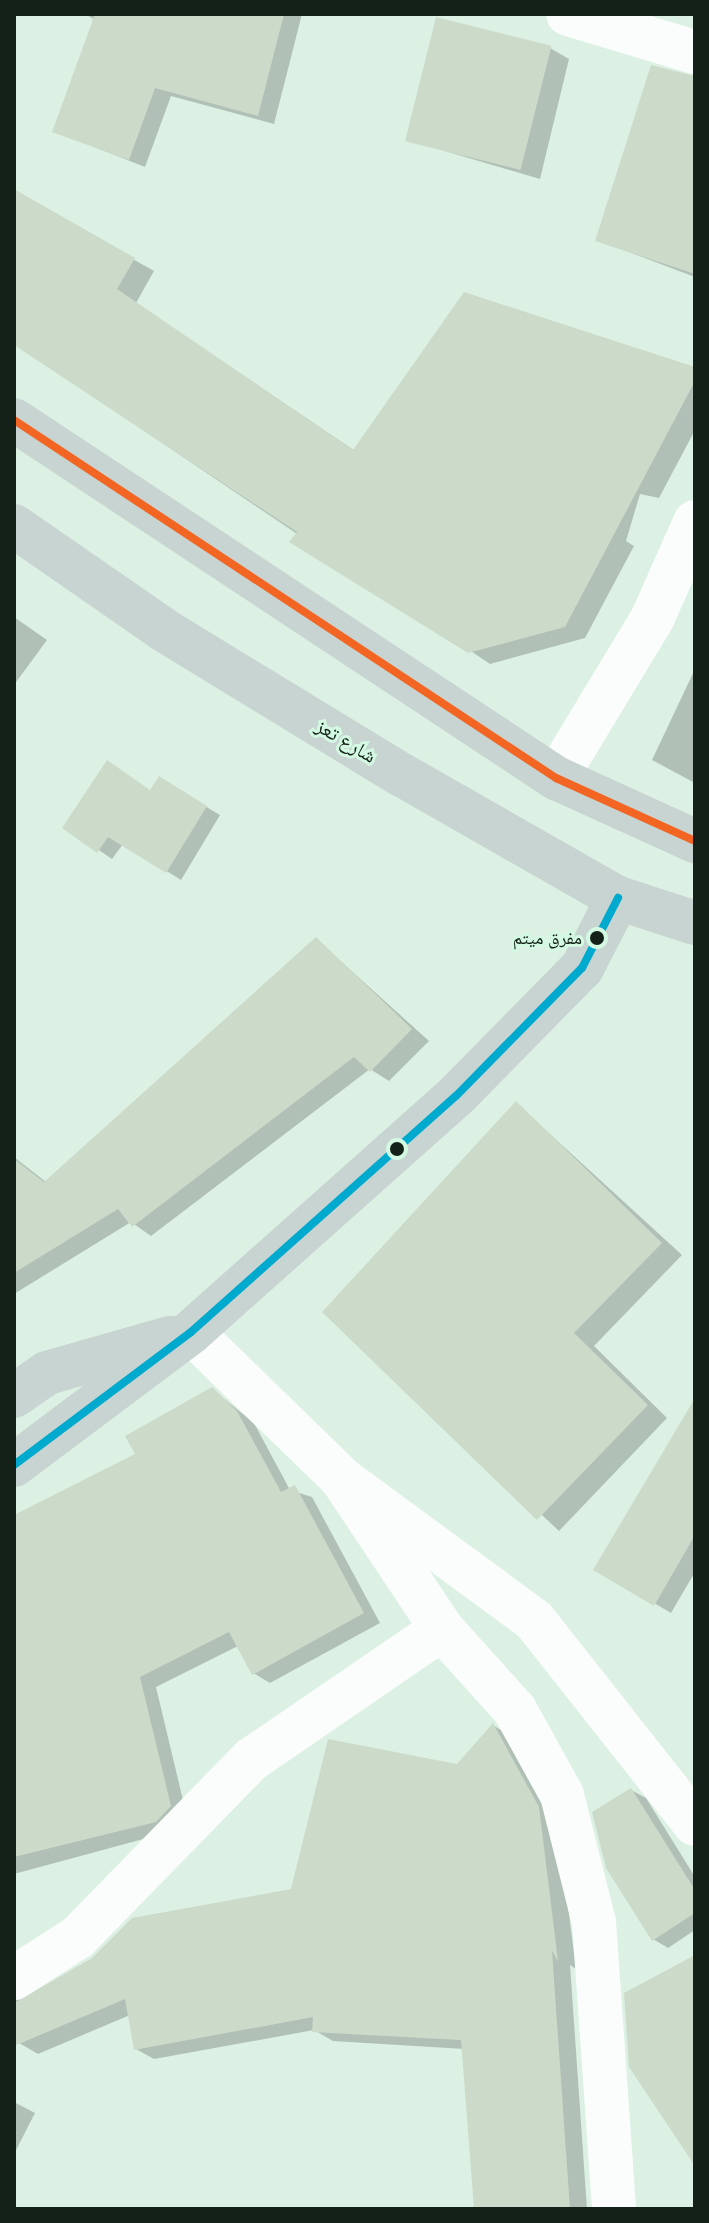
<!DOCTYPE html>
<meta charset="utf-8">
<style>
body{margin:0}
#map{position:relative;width:709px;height:2223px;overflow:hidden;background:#dcf1e4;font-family:"Public Sans","Noto Naskh Arabic",sans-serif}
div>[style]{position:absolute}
.shadow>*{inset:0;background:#0003}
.building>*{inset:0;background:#ccdac9;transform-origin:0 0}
.minor>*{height:44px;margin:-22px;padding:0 22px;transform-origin:22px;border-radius:22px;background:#fafdfb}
.major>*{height:44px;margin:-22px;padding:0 22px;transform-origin:22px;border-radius:22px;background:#c7d4d1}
.bus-1>*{height:8px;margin:-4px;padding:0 4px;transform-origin:4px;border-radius:4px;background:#00a9ce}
.bus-2>*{height:8px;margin:-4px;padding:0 4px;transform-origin:4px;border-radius:4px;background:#f26522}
.dots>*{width:22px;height:22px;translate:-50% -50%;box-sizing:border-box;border:4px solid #d4f9e3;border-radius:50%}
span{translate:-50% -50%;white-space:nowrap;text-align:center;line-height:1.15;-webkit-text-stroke:6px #d4f9e3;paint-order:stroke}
.bus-label{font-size:18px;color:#132119}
.right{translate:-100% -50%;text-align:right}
.street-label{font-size:20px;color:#132119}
.frame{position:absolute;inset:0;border:16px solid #132119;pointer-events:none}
</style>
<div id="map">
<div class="shadow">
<i style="clip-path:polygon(85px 14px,302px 14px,274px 124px,171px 96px,145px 167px,54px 131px,95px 20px)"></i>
<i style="clip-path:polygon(550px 48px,569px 59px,540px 179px,408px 140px)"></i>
<i style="clip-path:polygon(695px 84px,695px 277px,597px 240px)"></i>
<i style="clip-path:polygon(14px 192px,154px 271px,136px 303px,355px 451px,695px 369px,695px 430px,659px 498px,640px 494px,626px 541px,634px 546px,585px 638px,490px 664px,14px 343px)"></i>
<i style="clip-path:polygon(14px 617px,47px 640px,14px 685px)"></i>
<i style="clip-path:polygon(695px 669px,695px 783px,652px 760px)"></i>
<i style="clip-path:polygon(159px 779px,220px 815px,181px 880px,123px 844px,112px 859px,65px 827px,151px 791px)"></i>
<i style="clip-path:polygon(316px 939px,429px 1041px,389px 1081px,370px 1069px,151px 1236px,131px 1222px,14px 1294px,14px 1157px,46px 1182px)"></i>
<i style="clip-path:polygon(516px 1103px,682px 1255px,594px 1346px,667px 1418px,559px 1531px,325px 1312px)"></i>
<i style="clip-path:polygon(212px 1389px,254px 1423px,290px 1490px,312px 1497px,380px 1623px,270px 1683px,253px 1673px,238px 1646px,156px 1687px,187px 1817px,173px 1831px,14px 1874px,14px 1518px,138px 1455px)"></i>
<i style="clip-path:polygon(695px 1441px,695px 1572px,671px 1613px,596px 1569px)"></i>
<i style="clip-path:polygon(494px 1726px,512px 1736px,557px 1820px,576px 1969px,570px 1965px,587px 2209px,476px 2209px,464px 2049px,333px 2041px,314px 2030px,154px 2059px,136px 2049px,130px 2015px,38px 2054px,19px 2043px,14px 1999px,28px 2001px,292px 1891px,458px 1766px)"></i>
<i style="clip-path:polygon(631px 1790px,646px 1798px,695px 1877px,695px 1930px,668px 1948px,653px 1939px)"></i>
<i style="clip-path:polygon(14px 2102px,35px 2113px,14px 2154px)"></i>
</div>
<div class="building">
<i style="clip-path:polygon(95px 14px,284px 14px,258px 116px,155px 88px,129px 160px,52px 132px)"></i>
<i style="left:436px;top:17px;width:119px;height:128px;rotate:14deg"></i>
<i style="clip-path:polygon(651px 65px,695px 76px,695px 274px,595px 241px)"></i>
<i style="clip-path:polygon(14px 189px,135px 258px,117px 289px,353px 450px,464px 292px,695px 367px,695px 381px,565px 627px,468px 653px,289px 542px,297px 532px,14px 345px)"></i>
<i style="clip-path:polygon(107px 760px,150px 790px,159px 776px,207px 806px,166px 873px,108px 837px,97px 853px,62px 828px)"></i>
<i style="clip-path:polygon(316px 937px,412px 1029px,370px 1072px,354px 1057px,132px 1227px,118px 1209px,14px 1273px,14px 1159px,44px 1182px)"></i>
<i style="clip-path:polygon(516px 1101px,662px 1243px,574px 1333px,648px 1405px,537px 1520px,322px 1312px)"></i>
<i style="clip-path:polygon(212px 1387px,237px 1411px,281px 1492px,295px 1485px,364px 1613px,252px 1675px,229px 1632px,140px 1677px,171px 1806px,156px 1822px,14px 1857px,14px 1515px,135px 1454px,125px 1436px)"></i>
<i style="clip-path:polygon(695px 1398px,695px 1535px,654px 1606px,593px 1570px)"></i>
<i style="clip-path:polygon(493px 1723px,539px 1807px,558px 1961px,552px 1951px,570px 2209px,474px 2209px,461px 2040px,312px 2032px,313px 2017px,134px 2050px,125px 1999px,14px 2046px,14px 2003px,92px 1958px,132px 1918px,291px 1889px,328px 1739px,457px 1764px)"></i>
<i style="clip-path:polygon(631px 1788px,695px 1890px,695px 1913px,652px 1941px,606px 1868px,592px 1812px)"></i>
<i style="clip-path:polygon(695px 1955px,695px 2166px,629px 2067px,624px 1993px)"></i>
</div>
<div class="minor">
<i style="left:568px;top:14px;width:133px;rotate:16.7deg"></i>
<i style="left:556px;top:778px;width:188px;rotate:-58.9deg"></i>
<i style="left:653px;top:617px;width:104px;rotate:-66.1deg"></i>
<i style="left:191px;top:1332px;width:211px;rotate:44.2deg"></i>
<i style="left:342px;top:1479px;width:238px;rotate:36.3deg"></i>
<i style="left:534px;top:1620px;width:260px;rotate:51.7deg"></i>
<i style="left:342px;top:1479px;width:180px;rotate:56.3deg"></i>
<i style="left:442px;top:1629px;width:109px;rotate:48deg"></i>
<i style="left:515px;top:1710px;width:97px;rotate:61.1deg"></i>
<i style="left:562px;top:1795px;width:131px;rotate:75.9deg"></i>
<i style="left:594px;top:1922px;width:288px;rotate:86deg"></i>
<i style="left:14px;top:1978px;width:76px;rotate:-32.6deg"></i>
<i style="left:78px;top:1937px;width:249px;rotate:-45.7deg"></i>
<i style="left:252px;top:1759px;width:230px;rotate:-34.4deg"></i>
</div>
<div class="major">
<i style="left:14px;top:420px;width:650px;rotate:33.45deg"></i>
<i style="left:556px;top:778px;width:153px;rotate:24.4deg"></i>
<i style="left:14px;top:526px;width:183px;rotate:34.7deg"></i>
<i style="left:164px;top:630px;width:279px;rotate:31.4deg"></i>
<i style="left:402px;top:775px;width:249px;rotate:29.7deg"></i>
<i style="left:618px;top:898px;width:81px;rotate:18deg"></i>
<i style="left:14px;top:1396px;width:40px;rotate:-34.9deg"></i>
<i style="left:47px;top:1373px;width:128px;rotate:-15.9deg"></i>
<i style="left:14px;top:1465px;width:221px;rotate:-36.9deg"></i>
<i style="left:191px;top:1332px;width:355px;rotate:-41.7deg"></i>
<i style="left:456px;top:1096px;width:180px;rotate:-45.5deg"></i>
<i style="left:582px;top:968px;width:79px;rotate:-62.8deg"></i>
</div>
<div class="bus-1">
<i style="left:14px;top:1465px;width:221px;rotate:-36.9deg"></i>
<i style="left:191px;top:1332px;width:355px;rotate:-41.7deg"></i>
<i style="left:456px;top:1096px;width:180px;rotate:-45.5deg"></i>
<i style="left:582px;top:968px;width:79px;rotate:-62.8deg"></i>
</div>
<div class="bus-2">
<i style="left:14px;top:420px;width:650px;rotate:33.45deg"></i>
<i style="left:556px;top:778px;width:153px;rotate:24.4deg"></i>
</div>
<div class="dots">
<i style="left:597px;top:938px;background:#132119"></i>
<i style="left:397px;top:1149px;background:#132119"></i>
</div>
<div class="bus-label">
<span class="right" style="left:582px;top:938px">مفرق ميتم</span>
</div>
<div class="street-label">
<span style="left:346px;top:741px;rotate:31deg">شارع تعز</span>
</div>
<div class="frame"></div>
</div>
